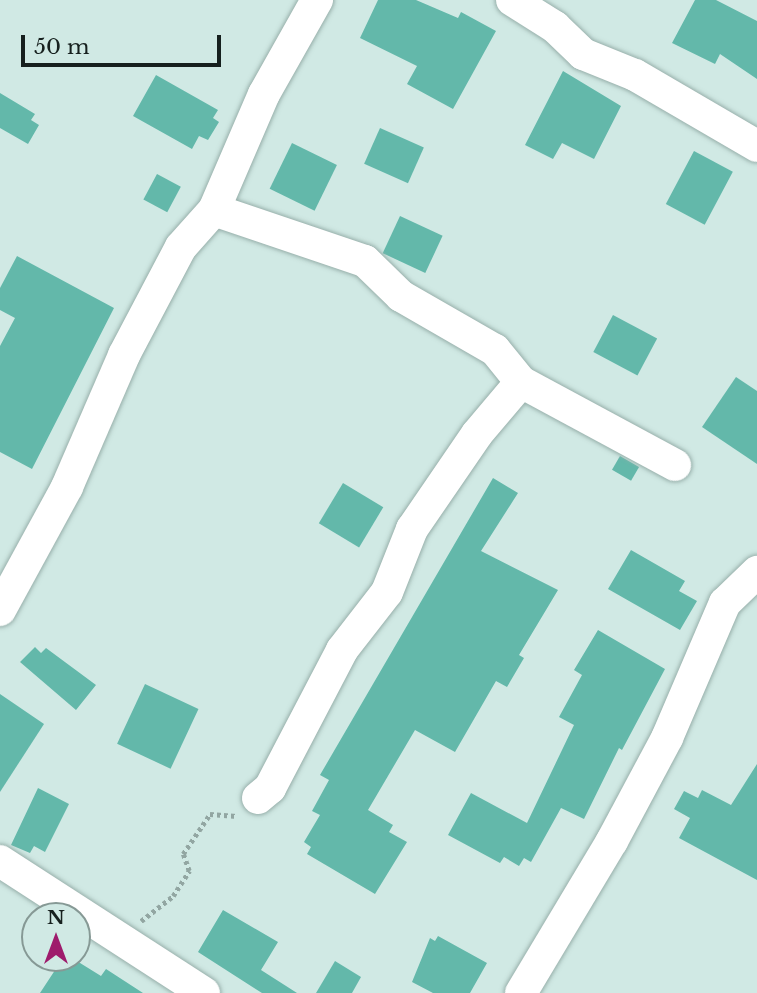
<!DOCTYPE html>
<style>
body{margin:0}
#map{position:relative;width:757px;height:993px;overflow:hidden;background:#d0e9e4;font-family:"Libre Baskerville",serif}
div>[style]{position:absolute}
.building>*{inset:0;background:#63b8aa;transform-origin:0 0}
.path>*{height:4.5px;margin-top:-2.25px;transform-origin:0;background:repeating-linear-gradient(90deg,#92a6a2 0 3.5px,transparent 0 7px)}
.roads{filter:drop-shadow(0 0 2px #97afaa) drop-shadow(0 0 2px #97afaa)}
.street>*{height:32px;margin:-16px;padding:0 16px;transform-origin:16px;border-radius:16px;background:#fff}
span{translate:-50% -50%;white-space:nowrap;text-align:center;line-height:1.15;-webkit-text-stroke:5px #d0e9e4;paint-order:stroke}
.north{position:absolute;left:21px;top:902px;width:70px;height:70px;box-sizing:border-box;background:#d0e9e4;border:2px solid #869995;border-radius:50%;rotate:0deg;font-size:19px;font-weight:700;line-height:28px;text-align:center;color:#16201e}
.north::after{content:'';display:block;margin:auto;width:24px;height:32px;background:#9e1b6c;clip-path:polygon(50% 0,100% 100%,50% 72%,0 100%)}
.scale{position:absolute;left:21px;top:35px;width:200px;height:32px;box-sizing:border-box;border:4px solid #16201e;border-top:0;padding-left:9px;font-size:21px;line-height:24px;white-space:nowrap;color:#16201e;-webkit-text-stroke:5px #d0e9e4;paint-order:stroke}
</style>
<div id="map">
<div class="building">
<i style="clip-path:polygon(378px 0,416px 0,458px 18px,461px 12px,496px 31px,453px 109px,407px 84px,417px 66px,360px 38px)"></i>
<i style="clip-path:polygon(695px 0,716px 0,757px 21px,757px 79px,720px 54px,715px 64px,672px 43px)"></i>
<i style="clip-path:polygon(563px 71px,621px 106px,594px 159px,562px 143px,553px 159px,525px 145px)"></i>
<i style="clip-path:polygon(156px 75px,218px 110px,213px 118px,219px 122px,208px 140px,199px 136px,192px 149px,133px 116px)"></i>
<i style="clip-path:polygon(0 93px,35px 114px,31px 120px,39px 125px,28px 144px,0 128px)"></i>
<i style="left:380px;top:128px;width:48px;height:39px;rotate:24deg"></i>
<i style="left:292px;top:143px;width:50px;height:51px;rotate:26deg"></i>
<i style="left:694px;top:151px;width:44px;height:60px;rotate:28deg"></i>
<i style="left:157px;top:174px;width:27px;height:29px;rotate:28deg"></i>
<i style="left:400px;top:216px;width:47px;height:41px;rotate:25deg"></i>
<i style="clip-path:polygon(17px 256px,114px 308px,32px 469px,0 452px,0 346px,15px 318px,0 310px,0 288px)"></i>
<i style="left:613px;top:315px;width:50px;height:42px;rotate:28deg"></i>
<i style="clip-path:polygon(736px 377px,757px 391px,757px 464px,702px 427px)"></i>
<i style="left:620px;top:456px;width:22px;height:16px;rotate:30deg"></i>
<i style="clip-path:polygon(493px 478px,518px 493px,481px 551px,558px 590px,519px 655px,524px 658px,507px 687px,496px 681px,455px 752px,415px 730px,368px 810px,393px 825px,389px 832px,407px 842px,375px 894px,307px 854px,311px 847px,304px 842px,320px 815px,312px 811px,329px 780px,320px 775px)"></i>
<i style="left:343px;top:483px;width:47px;height:47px;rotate:31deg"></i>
<i style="clip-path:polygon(631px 550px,685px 581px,679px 591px,697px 601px,680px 630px,608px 589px)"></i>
<i style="clip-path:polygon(598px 630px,665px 669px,622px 750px,619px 748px,584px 819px,561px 808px,531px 862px,524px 858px,519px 866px,504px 857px,500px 863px,448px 835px,471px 793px,527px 823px,574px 725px,559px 717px,582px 675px,574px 670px)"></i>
<i style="clip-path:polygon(35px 647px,41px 653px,46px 648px,96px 685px,76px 710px,20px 662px)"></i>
<i style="left:145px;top:684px;width:59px;height:66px;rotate:25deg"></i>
<i style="clip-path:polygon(0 694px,44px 724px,0 792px)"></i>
<i style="clip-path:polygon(757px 764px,757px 880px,679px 838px,690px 818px,674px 809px,684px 791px,698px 798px,702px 790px,731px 805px)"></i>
<i style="clip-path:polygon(38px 788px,69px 804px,45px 852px,34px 846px,30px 853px,11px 845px)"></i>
<i style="clip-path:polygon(223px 910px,278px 942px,261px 970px,297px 993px,262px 993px,198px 952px)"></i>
<i style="clip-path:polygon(438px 936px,487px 963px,470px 993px,433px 993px,412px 982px,430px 938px,435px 941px)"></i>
<i style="clip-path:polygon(63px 958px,72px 958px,101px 976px,106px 969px,143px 993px,40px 993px)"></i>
<i style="clip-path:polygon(335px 961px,361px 977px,352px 993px,316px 993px)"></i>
</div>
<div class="path">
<i style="left:141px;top:921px;width:41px;rotate:-38deg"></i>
<i style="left:173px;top:896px;width:30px;rotate:-57deg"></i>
<i style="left:189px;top:871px;width:18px;rotate:-109deg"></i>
<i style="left:183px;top:854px;width:48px;rotate:-56deg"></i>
<i style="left:210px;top:814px;width:27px;rotate:4deg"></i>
</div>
<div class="roads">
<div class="street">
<i style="left:512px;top:0;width:51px;rotate:32.1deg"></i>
<i style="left:555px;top:27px;width:39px;rotate:44deg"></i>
<i style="left:583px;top:54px;width:56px;rotate:22deg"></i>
<i style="left:635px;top:75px;width:141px;rotate:30.2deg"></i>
<i style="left:214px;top:210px;width:159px;rotate:18.7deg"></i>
<i style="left:365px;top:261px;width:50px;rotate:44.2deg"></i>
<i style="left:401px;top:296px;width:108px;rotate:29.9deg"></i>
<i style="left:495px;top:350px;width:41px;rotate:50.9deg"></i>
<i style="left:521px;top:382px;width:175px;rotate:28.3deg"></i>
<i style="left:0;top:610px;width:140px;rotate:-61.4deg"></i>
<i style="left:67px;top:487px;width:144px;rotate:-66.6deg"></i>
<i style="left:124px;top:355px;width:122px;rotate:-62.2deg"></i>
<i style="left:181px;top:247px;width:50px;rotate:-48.3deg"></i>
<i style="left:214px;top:210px;width:126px;rotate:-66.7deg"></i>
<i style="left:264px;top:94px;width:108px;rotate:-60.6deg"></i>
<i style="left:258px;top:798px;width:16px;rotate:-40deg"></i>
<i style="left:270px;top:788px;width:156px;rotate:-62.4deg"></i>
<i style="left:342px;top:650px;width:73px;rotate:-52.2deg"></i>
<i style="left:387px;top:592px;width:68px;rotate:-68.4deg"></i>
<i style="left:412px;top:529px;width:115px;rotate:-55.6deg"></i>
<i style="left:477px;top:434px;width:68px;rotate:-49.8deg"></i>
<i style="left:0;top:861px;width:243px;rotate:32.9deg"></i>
<i style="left:521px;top:993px;width:177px;rotate:-59.1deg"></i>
<i style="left:612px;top:841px;width:117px;rotate:-61.9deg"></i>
<i style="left:667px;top:738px;width:147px;rotate:-66.8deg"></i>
<i style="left:725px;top:603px;width:45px;rotate:-44.1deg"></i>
</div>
</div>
<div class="north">N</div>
<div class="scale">50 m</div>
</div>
